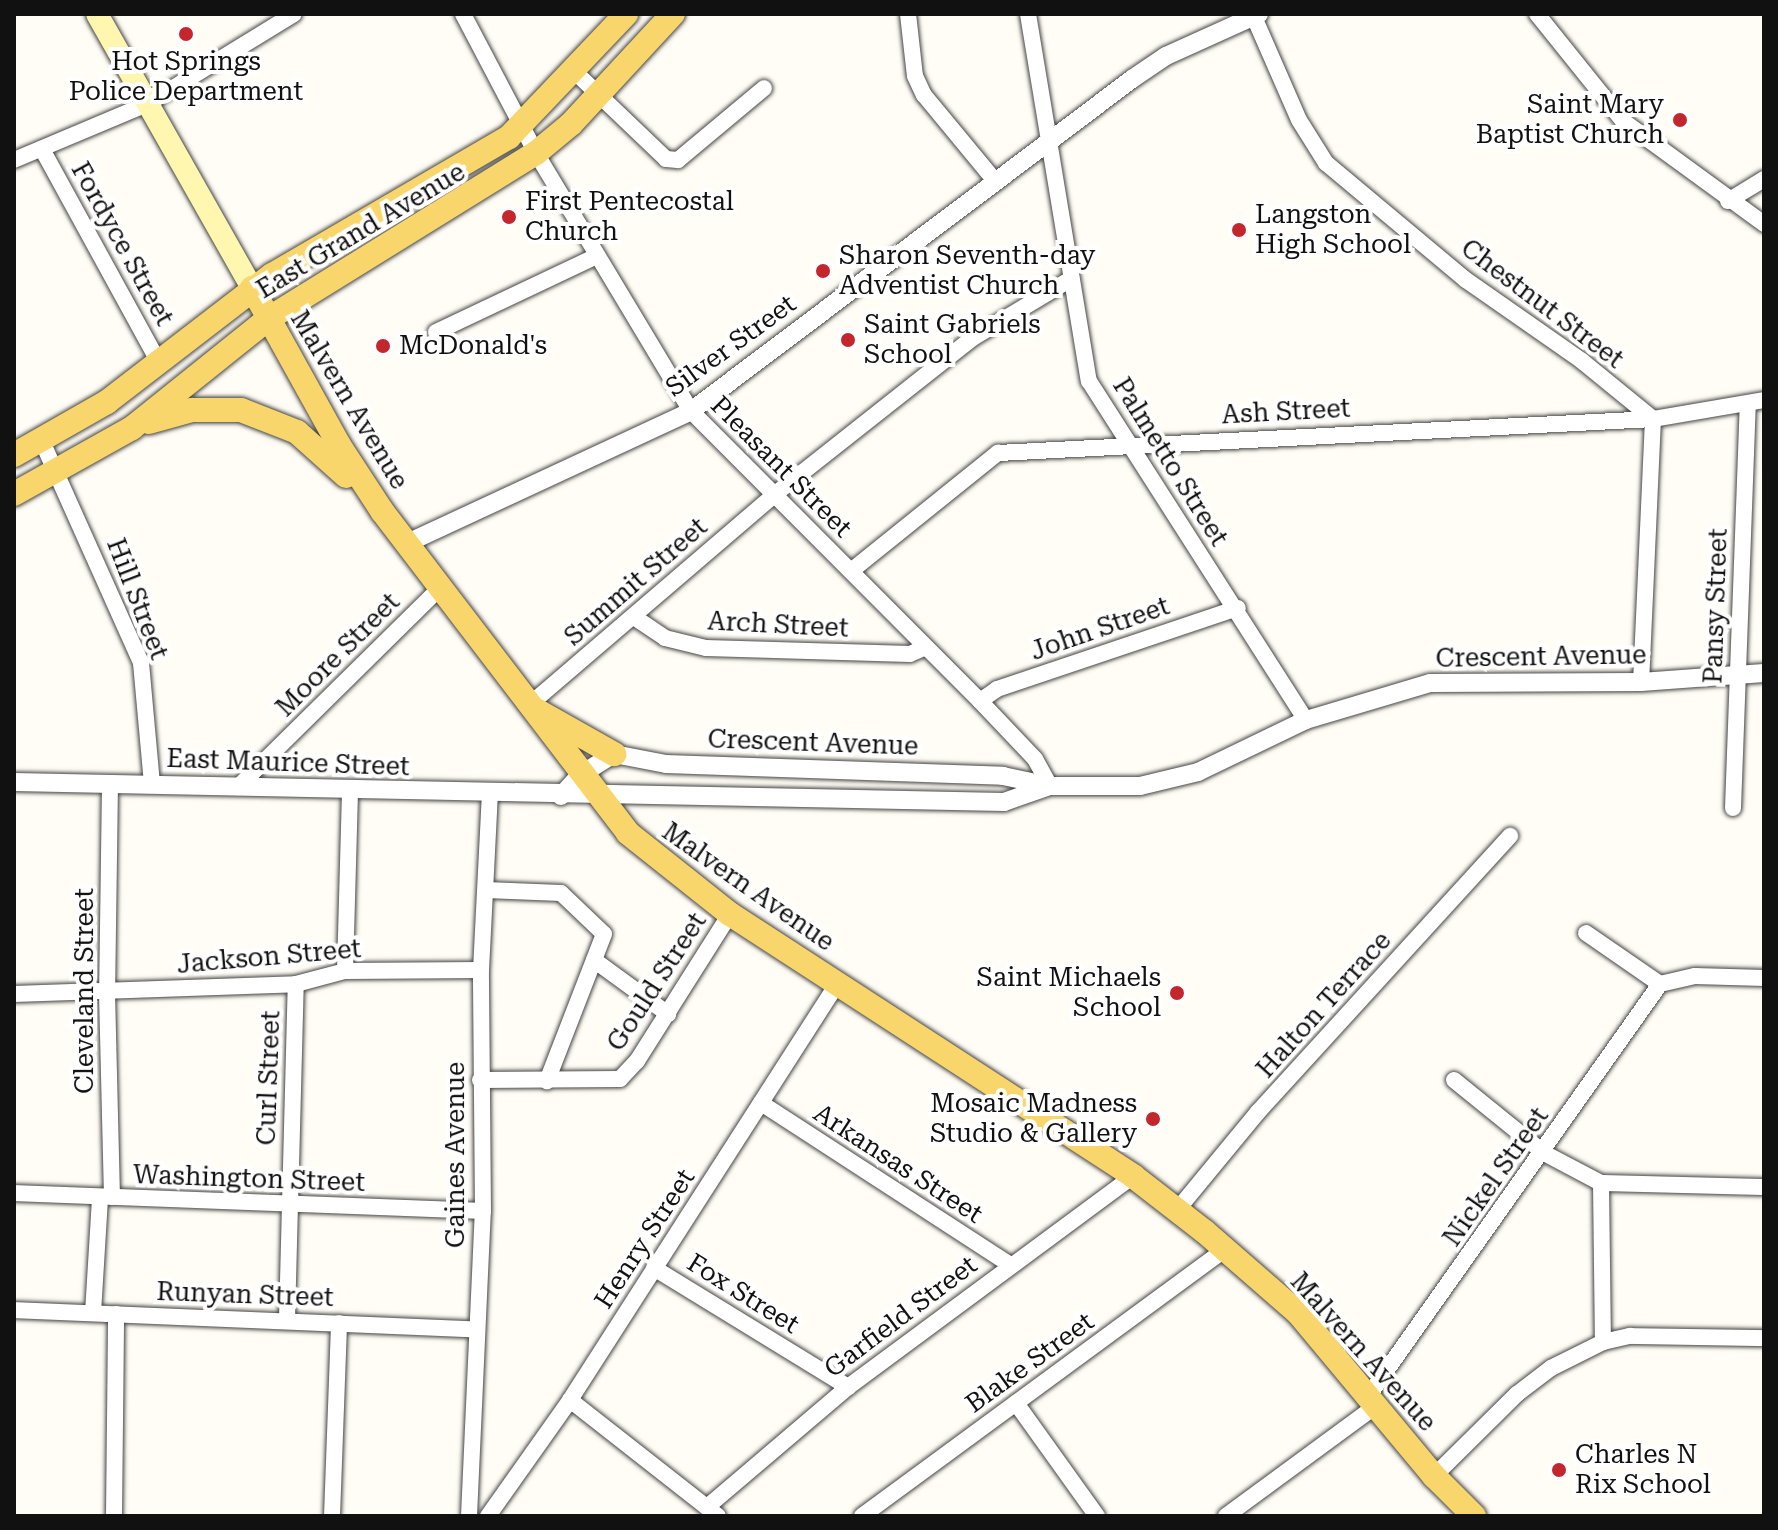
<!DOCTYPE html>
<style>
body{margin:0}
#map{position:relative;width:1778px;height:1530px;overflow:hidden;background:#fffdf5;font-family:"Roboto Serif",serif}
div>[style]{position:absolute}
.roads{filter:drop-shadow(0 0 2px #444) drop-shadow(0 0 2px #444)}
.minor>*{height:16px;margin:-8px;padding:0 8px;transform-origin:8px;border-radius:8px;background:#fff}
.tertiary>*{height:18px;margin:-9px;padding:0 9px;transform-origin:9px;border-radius:9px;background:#fff}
.secondary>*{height:22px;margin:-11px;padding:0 11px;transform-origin:11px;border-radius:11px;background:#fff6b0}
.primary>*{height:24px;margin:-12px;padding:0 12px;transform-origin:12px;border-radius:12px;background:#f9d66b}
.dots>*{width:22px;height:22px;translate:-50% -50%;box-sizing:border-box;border:4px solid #fff;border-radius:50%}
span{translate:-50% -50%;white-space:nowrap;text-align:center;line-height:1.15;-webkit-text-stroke:8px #fff;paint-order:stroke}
.poi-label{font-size:26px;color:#111}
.right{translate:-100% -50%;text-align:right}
.left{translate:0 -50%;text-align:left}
.street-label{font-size:26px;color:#111}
.frame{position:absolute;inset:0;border:16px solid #111;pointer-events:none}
</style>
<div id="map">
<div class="roads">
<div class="minor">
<i style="left:463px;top:14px;width:157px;rotate:62.3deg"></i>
<i style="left:536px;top:153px;width:301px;rotate:59deg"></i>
<i style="left:691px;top:411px;width:409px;rotate:45.1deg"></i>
<i style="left:980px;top:701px;width:80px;rotate:46.5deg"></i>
<i style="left:1035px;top:759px;width:31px;rotate:61deg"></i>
<i style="left:908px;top:14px;width:62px;rotate:83.6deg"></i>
<i style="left:915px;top:76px;width:21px;rotate:65deg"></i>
<i style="left:924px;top:95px;width:113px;rotate:50.4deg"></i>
<i style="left:1028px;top:14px;width:372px;rotate:80.6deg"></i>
<i style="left:1089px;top:381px;width:403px;rotate:57.4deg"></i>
<i style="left:1537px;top:14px;width:137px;rotate:51.2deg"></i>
<i style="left:1623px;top:121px;width:175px;rotate:36.1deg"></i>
<i style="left:1254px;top:17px;width:112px;rotate:66.4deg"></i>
<i style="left:1299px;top:120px;width:51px;rotate:57.9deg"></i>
<i style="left:1326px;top:163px;width:182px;rotate:39.9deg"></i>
<i style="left:1466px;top:280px;width:141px;rotate:34.9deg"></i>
<i style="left:1582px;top:361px;width:92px;rotate:39.2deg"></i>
<i style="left:1653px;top:419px;width:263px;rotate:92.6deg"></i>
<i style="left:575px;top:72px;width:126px;rotate:43.7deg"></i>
<i style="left:666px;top:159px;width:12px;rotate:5deg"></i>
<i style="left:678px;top:160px;width:112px;rotate:-39.9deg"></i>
<i style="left:42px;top:149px;width:244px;rotate:61.3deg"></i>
<i style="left:14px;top:160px;width:144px;rotate:-22.8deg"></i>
<i style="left:147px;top:104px;width:172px;rotate:-31.5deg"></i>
<i style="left:1728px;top:201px;width:42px;rotate:-31.4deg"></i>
<i style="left:436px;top:332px;width:178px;rotate:-25.3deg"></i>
<i style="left:41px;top:439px;width:245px;rotate:65.9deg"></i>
<i style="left:141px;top:663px;width:122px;rotate:84.8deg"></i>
<i style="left:851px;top:571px;width:189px;rotate:-38.8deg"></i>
<i style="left:998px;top:453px;width:656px;rotate:-2.97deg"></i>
<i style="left:1653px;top:419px;width:113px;rotate:-9.7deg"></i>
<i style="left:634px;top:617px;width:37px;rotate:34deg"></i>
<i style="left:665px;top:638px;width:42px;rotate:13.7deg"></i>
<i style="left:706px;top:648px;width:204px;rotate:1.7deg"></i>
<i style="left:910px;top:654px;width:17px;rotate:-24deg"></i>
<i style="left:980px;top:701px;width:21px;rotate:-35deg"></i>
<i style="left:997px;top:689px;width:254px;rotate:-18.6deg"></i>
<i style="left:528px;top:706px;width:326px;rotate:-40.6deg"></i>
<i style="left:775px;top:494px;width:250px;rotate:-38.3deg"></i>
<i style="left:971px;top:339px;width:117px;rotate:-31deg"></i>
<i style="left:110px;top:784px;width:209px;rotate:90.8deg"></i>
<i style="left:107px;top:993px;width:204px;rotate:88.6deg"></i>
<i style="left:238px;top:787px;width:281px;rotate:-44.6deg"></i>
<i style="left:1733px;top:808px;width:402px;rotate:-87.9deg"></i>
<i style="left:486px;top:890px;width:75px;rotate:2.3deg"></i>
<i style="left:561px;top:893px;width:59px;rotate:43.6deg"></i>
<i style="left:604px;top:934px;width:158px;rotate:111.2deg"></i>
<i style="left:1586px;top:933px;width:90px;rotate:34.6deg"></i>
<i style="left:1660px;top:984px;width:36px;rotate:-13deg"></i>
<i style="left:1695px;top:976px;width:69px;rotate:1.7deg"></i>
<i style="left:594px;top:960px;width:92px;rotate:36.1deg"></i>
<i style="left:345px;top:971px;width:180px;rotate:-88.4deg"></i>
<i style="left:14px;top:994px;width:282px;rotate:-2deg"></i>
<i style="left:296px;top:984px;width:51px;rotate:-14.9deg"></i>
<i style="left:345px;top:971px;width:136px;rotate:-0.4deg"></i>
<i style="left:480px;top:1080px;width:140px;rotate:-0.4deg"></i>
<i style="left:620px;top:1079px;width:25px;rotate:-47deg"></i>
<i style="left:637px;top:1061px;width:174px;rotate:-57.7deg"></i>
<i style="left:1454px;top:1080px;width:116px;rotate:39deg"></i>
<i style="left:1544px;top:1153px;width:64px;rotate:27.8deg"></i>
<i style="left:1601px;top:1183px;width:163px;rotate:1.4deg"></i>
<i style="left:761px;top:1103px;width:297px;rotate:33deg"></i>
<i style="left:1601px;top:1183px;width:159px;rotate:89.3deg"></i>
<i style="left:14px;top:1193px;width:469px;rotate:2.2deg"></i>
<i style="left:1178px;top:1209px;width:126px;rotate:-50.5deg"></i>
<i style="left:1258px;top:1112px;width:374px;rotate:-47.6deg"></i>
<i style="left:654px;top:1268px;width:228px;rotate:31.5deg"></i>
<i style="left:14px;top:1310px;width:461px;rotate:2.4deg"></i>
<i style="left:93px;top:1313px;width:116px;rotate:-86.5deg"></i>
<i style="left:287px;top:1319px;width:335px;rotate:-88.5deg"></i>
<i style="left:1369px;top:1395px;width:504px;rotate:-54.7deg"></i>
<i style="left:570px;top:1400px;width:188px;rotate:38.1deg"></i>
<i style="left:1016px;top:1403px;width:139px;rotate:54.4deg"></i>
<i style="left:1434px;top:1476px;width:117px;rotate:-44.7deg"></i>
<i style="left:1517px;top:1394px;width:43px;rotate:-37.4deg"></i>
<i style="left:1551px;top:1368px;width:58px;rotate:-26.6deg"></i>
<i style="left:1603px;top:1342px;width:28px;rotate:-13deg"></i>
<i style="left:1630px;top:1336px;width:134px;rotate:0.9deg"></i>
<i style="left:707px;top:1507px;width:185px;rotate:-40.4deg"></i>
<i style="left:848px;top:1387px;width:355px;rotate:-36.5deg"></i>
<i style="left:114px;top:1516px;width:202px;rotate:-89.4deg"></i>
<i style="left:332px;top:1516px;width:193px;rotate:-87.9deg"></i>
<i style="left:469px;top:1516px;width:305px;rotate:-87.4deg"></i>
<i style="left:483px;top:1211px;width:241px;rotate:-90.5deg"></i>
<i style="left:481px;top:970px;width:175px;rotate:-87.1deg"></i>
<i style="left:488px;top:1516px;width:142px;rotate:-54.7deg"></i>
<i style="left:570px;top:1400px;width:494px;rotate:-57.3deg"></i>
<i style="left:862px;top:1516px;width:451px;rotate:-36.3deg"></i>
<i style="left:1226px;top:1516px;width:187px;rotate:-36.3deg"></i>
</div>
<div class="tertiary">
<i style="left:405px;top:544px;width:315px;rotate:-24.9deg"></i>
<i style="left:691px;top:411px;width:552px;rotate:-36.97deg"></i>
<i style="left:1132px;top:79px;width:41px;rotate:-34.1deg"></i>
<i style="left:1166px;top:56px;width:102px;rotate:-24.3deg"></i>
<i style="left:14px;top:782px;width:990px;rotate:1.16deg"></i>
<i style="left:1004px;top:802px;width:46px;rotate:-19.2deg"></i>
<i style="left:561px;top:796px;width:28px;rotate:-48deg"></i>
<i style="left:580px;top:775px;width:40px;rotate:-32deg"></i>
<i style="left:614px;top:754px;width:53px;rotate:10.9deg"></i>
<i style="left:666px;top:764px;width:337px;rotate:2deg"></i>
<i style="left:1003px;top:776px;width:48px;rotate:12deg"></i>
<i style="left:1050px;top:786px;width:90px"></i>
<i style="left:1140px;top:786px;width:60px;rotate:-13.6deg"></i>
<i style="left:1198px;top:772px;width:120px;rotate:-25.7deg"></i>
<i style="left:1306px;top:720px;width:129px;rotate:-16.6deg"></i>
<i style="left:1430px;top:683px;width:211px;rotate:-0.3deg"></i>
<i style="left:1641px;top:682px;width:123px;rotate:-4.2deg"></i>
</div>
<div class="secondary">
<i style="left:97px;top:14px;width:315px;rotate:60.5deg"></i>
</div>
<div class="primary">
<i style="left:252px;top:288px;width:179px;rotate:61deg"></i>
<i style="left:339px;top:445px;width:79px;rotate:56.9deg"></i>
<i style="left:382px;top:511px;width:405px;rotate:52.6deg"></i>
<i style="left:628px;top:833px;width:130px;rotate:38.5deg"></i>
<i style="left:730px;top:914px;width:481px;rotate:33deg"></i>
<i style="left:1133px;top:1176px;width:90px;rotate:37.8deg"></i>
<i style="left:1204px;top:1231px;width:126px;rotate:41.1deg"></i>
<i style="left:1299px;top:1314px;width:211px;rotate:50.2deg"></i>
<i style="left:1434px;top:1476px;width:57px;rotate:45deg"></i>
<i style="left:149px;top:422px;width:45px;rotate:-15.6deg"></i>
<i style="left:192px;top:410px;width:49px"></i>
<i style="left:241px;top:410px;width:60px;rotate:21.4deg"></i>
<i style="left:297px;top:432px;width:66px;rotate:41.9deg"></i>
<i style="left:14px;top:455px;width:107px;rotate:-29.7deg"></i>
<i style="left:107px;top:402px;width:208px;rotate:-37.6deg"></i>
<i style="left:272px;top:275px;width:274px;rotate:-30.2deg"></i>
<i style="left:509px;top:137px;width:170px;rotate:-46.4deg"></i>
<i style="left:14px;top:494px;width:135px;rotate:-29.2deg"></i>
<i style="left:132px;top:428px;width:174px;rotate:-38.7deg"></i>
<i style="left:268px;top:319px;width:315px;rotate:-31.8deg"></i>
<i style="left:536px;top:153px;width:45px;rotate:-39.6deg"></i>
<i style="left:571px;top:124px;width:150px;rotate:-47.2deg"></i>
<i style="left:536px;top:710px;width:90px;rotate:29.4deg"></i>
</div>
</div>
<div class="dots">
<i style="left:186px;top:34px;background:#c4262e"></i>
<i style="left:1680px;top:120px;background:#c4262e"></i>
<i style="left:509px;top:217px;background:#c4262e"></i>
<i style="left:1239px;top:230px;background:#c4262e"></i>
<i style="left:823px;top:271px;background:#c4262e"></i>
<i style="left:848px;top:340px;background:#c4262e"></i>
<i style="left:383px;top:346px;background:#c4262e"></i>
<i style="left:1177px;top:993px;background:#c4262e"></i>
<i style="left:1153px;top:1119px;background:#c4262e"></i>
<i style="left:1559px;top:1470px;background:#c4262e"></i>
</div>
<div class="poi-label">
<span style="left:186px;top:77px">Hot Springs<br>Police Department</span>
<span class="right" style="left:1664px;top:120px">Saint Mary<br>Baptist Church</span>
<span class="left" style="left:525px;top:217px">First Pentecostal<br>Church</span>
<span class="left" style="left:1255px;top:230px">Langston<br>High School</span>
<span class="left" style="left:839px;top:271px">Sharon Seventh-day<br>Adventist Church</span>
<span class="left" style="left:864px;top:340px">Saint Gabriels<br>School</span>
<span class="left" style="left:399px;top:346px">McDonald's</span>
<span class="right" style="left:1161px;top:993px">Saint Michaels<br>School</span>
<span class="right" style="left:1137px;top:1119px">Mosaic Madness<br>Studio &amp; Gallery</span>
<span class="left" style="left:1575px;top:1470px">Charles N<br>Rix School</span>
</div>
<div class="street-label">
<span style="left:361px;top:231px;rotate:-31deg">East Grand Avenue</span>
<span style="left:122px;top:244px;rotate:61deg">Fordyce Street</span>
<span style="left:1542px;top:304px;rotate:37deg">Chestnut Street</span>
<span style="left:731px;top:346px;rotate:-36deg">Silver Street</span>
<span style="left:349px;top:400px;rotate:59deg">Malvern Avenue</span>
<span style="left:1286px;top:412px;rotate:-3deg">Ash Street</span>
<span style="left:1170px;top:462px;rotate:58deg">Palmetto Street</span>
<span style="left:781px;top:467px;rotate:45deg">Pleasant Street</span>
<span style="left:636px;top:582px;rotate:-41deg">Summit Street</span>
<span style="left:137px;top:599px;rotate:69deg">Hill Street</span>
<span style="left:1716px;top:606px;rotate:-88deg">Pansy Street</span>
<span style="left:778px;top:625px;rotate:3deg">Arch Street</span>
<span style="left:1100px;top:629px;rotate:-19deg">John Street</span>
<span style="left:338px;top:655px;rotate:-45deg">Moore Street</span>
<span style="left:1541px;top:657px;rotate:-1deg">Crescent Avenue</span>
<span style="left:813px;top:743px;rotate:2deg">Crescent Avenue</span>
<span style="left:288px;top:763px;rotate:2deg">East Maurice Street</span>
<span style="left:748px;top:887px;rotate:35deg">Malvern Avenue</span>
<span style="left:269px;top:957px;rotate:-5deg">Jackson Street</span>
<span style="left:657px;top:982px;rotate:-57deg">Gould Street</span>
<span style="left:85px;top:991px;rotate:-90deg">Cleveland Street</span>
<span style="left:1324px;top:1005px;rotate:-48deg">Halton Terrace</span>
<span style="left:269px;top:1078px;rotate:-88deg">Curl Street</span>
<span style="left:456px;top:1155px;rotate:-90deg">Gaines Avenue</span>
<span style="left:898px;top:1164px;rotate:33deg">Arkansas Street</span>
<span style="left:1496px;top:1177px;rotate:-55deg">Nickel Street</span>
<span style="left:249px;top:1179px;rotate:2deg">Washington Street</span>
<span style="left:645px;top:1239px;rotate:-57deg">Henry Street</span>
<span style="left:743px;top:1294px;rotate:32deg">Fox Street</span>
<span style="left:245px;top:1295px;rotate:2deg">Runyan Street</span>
<span style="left:901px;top:1317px;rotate:-37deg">Garfield Street</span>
<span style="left:1363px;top:1352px;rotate:48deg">Malvern Avenue</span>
<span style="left:1030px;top:1363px;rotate:-36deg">Blake Street</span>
</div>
<div class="frame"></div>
</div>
